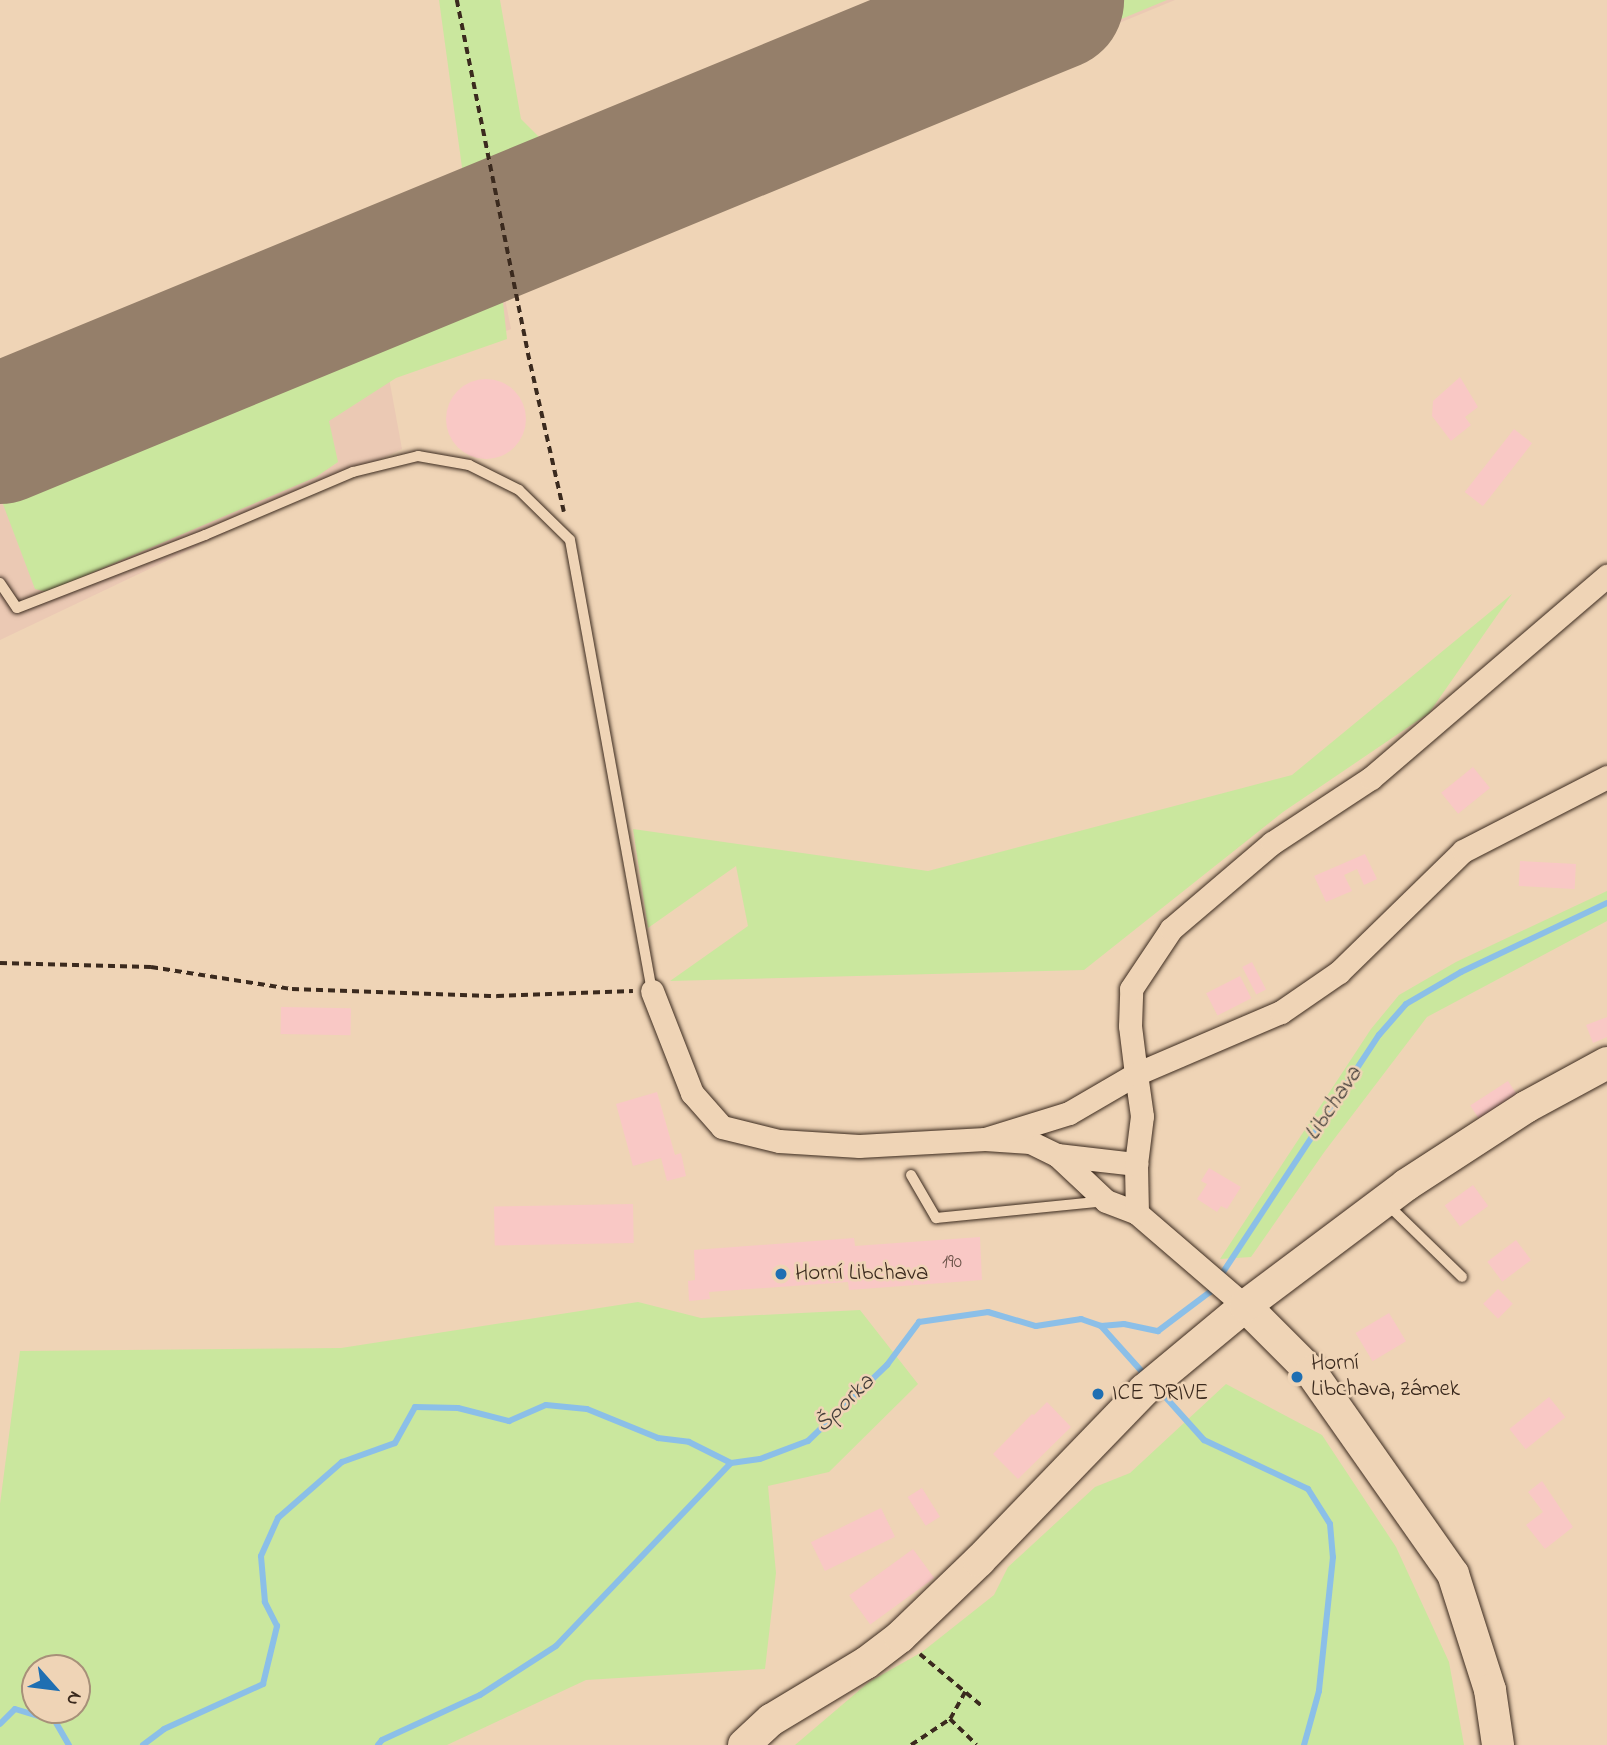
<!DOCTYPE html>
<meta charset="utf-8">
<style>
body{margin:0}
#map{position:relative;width:1607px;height:1745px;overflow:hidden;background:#efd4b6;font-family:"Indie Flower",sans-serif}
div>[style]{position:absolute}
.built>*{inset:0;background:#ebc9b4}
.green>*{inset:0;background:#cae79e}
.stream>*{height:6px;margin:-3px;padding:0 3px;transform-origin:3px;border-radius:3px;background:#8bbfe8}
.runway>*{height:140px;margin:-70px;padding:0 70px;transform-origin:70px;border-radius:70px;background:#957f6a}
.building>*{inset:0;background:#f9c8c5;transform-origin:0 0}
.round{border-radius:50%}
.path>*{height:3.5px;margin-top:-1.75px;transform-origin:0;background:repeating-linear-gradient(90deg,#3b2a1e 0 7px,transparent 0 12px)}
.roads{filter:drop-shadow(0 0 2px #3b2a1e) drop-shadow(0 0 2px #3b2a1e)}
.lane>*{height:10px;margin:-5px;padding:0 5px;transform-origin:5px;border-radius:5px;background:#efd4b6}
.street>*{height:23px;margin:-11.5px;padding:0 11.5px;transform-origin:11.5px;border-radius:11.5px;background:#efd4b6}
.secondary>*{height:32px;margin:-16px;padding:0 16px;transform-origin:16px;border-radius:16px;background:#efd4b6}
.dots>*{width:19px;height:19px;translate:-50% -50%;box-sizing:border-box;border:4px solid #efd4b6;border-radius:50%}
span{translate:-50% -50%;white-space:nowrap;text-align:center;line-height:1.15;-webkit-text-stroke:5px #efd4b6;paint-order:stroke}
.number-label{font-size:19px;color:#6a5248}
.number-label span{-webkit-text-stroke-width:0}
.poi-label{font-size:23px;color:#3b2a1e}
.left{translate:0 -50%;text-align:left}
.water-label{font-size:24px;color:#47403c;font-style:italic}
.north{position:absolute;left:21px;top:1654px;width:70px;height:70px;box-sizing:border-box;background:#efd4b6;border:2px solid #a79079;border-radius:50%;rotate:118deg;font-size:19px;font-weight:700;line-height:28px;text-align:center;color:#3b2a1e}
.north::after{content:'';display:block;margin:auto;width:24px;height:32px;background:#1f6fb2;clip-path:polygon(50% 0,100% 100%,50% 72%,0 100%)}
</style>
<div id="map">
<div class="built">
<i style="clip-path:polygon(927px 0,1175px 0,501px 278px,511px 329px,389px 378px,402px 449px,0 640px,0 374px)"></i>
</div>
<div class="green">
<i style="clip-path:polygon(439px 0,500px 0,521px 119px,550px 148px,464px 182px)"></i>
<i style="clip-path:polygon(911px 0,992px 0,0 410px,0 376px,436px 202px,456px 187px)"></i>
<i style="clip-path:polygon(1112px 0,1167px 0,519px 269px,501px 284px,507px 339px,396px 378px,329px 421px,338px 462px,316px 477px,47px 592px,35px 589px,1px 499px,20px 451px)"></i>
<i style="clip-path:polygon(1512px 594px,1429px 713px,1283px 812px,1084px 970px,670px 981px,748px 926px,736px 866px,648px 928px,633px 829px,928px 871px,1292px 775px)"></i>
<i style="clip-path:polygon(1607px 891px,1607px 921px,1427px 1017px,1325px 1151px,1251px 1257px,1220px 1259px,1371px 1029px,1399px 995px,1456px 962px)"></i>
<i style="clip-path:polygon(evenodd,638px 1302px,701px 1318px,860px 1310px,918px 1384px,829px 1472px,768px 1486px,776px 1573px,765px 1669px,586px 1680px,447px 1745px,0 1745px,0 1504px,20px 1351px,341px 1348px,638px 1302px,35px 1668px,77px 1668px,77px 1710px,35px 1710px,35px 1668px)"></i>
<i style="clip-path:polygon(1226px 1384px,1322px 1435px,1396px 1547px,1449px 1662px,1464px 1745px,795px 1745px,869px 1682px,922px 1652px,994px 1595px,1008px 1567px,1095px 1487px,1130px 1473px)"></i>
</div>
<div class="stream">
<i style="left:1101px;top:1326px;width:23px;rotate:-5deg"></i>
<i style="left:1124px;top:1324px;width:35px;rotate:12deg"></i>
<i style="left:1158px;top:1331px;width:65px;rotate:-36.9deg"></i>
<i style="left:1210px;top:1292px;width:308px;rotate:-56.7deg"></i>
<i style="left:1379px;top:1035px;width:41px;rotate:-48.9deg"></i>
<i style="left:1406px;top:1004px;width:64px;rotate:-30.2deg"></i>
<i style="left:1461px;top:972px;width:161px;rotate:-25.3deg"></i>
<i style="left:1160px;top:1391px;width:66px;rotate:48.1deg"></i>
<i style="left:1204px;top:1440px;width:115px;rotate:25.2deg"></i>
<i style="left:1308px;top:1489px;width:41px;rotate:57.8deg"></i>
<i style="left:1330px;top:1524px;width:33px;rotate:85deg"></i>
<i style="left:1333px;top:1557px;width:135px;rotate:96deg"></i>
<i style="left:1319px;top:1691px;width:56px;rotate:105.5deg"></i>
<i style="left:0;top:1724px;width:21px;rotate:-45deg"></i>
<i style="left:15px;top:1709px;width:42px;rotate:16.7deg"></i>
<i style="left:55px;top:1721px;width:28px;rotate:60deg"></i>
<i style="left:143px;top:1745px;width:26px;rotate:-37deg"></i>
<i style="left:164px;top:1729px;width:109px;rotate:-24.4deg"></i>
<i style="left:263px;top:1684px;width:60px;rotate:-76.4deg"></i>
<i style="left:277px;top:1626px;width:27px;rotate:-117deg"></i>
<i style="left:265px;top:1602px;width:46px;rotate:-95deg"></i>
<i style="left:261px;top:1556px;width:42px;rotate:-65.9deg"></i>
<i style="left:278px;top:1518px;width:85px;rotate:-41.2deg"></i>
<i style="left:342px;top:1462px;width:56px;rotate:-19.7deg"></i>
<i style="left:395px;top:1443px;width:41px;rotate:-60.9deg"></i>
<i style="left:415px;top:1407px;width:43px;rotate:1.3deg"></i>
<i style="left:458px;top:1408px;width:53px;rotate:14.3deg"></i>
<i style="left:509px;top:1421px;width:40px;rotate:-23.4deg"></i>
<i style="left:546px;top:1405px;width:41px;rotate:5.6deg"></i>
<i style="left:587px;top:1409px;width:77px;rotate:22.2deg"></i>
<i style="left:658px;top:1438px;width:31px;rotate:7deg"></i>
<i style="left:689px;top:1442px;width:47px;rotate:26.6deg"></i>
<i style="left:731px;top:1463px;width:29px;rotate:-8deg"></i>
<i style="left:760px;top:1459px;width:51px;rotate:-20.6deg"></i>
<i style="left:808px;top:1441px;width:110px;rotate:-43.9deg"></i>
<i style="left:887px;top:1365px;width:54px;rotate:-53.3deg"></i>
<i style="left:919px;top:1322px;width:70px;rotate:-8.2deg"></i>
<i style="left:988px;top:1312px;width:50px;rotate:16.3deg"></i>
<i style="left:1036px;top:1326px;width:46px;rotate:-8.8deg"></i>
<i style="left:1081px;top:1319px;width:21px;rotate:19deg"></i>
<i style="left:1101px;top:1326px;width:66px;rotate:48.1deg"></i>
<i style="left:378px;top:1745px;width:6px;rotate:-51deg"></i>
<i style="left:382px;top:1740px;width:108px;rotate:-24.7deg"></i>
<i style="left:480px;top:1695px;width:90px;rotate:-32.8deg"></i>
<i style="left:556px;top:1646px;width:253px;rotate:-46.3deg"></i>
</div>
<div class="runway">
<i style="left:0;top:434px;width:1140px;rotate:-22.38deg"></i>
</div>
<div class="building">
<i style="clip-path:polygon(1460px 377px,1478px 407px,1465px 417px,1471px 425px,1451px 441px,1432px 416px,1433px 401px)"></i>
<i class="round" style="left:446px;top:379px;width:80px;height:80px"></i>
<i style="left:1514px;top:429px;width:23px;height:80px;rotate:38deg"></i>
<i style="left:1473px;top:767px;width:27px;height:41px;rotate:51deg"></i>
<i style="clip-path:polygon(1365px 854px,1377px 879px,1364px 885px,1357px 869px,1344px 875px,1352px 891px,1326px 902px,1314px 876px)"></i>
<i style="left:1520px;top:861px;width:56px;height:25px;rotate:3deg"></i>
<i style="left:1252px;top:962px;width:31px;height:11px;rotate:63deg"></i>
<i style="left:1240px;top:976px;width:25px;height:38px;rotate:63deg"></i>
<i style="left:281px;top:1007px;width:70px;height:27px;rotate:1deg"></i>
<i style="clip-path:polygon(1607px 1017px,1607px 1037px,1593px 1043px,1586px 1025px)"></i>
<i style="left:1508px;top:1081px;width:20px;height:45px;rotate:57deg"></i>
<i style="clip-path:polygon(657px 1092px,675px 1155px,681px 1153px,686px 1176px,667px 1181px,661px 1158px,633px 1166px,616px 1104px)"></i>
<i style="clip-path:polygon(1209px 1168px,1241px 1187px,1227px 1209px,1221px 1206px,1217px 1212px,1197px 1199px,1207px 1184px,1201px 1181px)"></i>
<i style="left:1473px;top:1185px;width:26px;height:35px;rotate:54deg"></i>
<i style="left:633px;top:1204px;width:39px;height:139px;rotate:89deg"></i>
<i style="clip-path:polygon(980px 1237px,982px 1280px,849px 1290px,848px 1282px,709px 1292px,710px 1299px,689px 1301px,688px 1281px,695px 1280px,694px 1250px,854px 1238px,855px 1246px)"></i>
<i style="left:1516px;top:1240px;width:25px;height:36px;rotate:53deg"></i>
<i style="left:1498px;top:1289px;width:21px;height:21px;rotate:45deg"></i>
<i style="left:1389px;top:1313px;width:33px;height:39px;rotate:59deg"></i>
<i style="left:1549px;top:1397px;width:26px;height:51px;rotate:51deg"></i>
<i style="clip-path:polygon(1047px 1402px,1071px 1427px,1018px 1479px,993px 1454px,1032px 1414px,1034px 1415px)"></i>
<i style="clip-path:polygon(1542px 1481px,1573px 1527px,1545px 1549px,1526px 1525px,1543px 1512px,1528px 1492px)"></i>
<i style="left:922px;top:1488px;width:34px;height:17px;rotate:58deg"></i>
<i style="left:881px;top:1508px;width:32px;height:78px;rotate:64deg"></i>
<i style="left:913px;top:1549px;width:36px;height:79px;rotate:54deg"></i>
</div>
<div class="path">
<i style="left:457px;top:0;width:360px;rotate:78.6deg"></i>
<i style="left:528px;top:353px;width:163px;rotate:77.2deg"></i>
<i style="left:0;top:963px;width:151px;rotate:1.5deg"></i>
<i style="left:151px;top:967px;width:143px;rotate:8.9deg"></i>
<i style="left:292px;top:989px;width:205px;rotate:2deg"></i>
<i style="left:497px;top:996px;width:136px;rotate:-2.1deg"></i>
<i style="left:920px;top:1654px;width:81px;rotate:40deg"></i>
<i style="left:950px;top:1719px;width:37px;rotate:44deg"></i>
<i style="left:911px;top:1745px;width:47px;rotate:-33.7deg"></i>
<i style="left:950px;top:1719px;width:31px;rotate:-61deg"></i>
</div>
<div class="roads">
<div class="lane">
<i style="left:0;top:583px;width:30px;rotate:56deg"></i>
<i style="left:17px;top:608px;width:202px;rotate:-21.2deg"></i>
<i style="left:205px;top:535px;width:161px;rotate:-23.1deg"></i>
<i style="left:353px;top:472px;width:67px;rotate:-13.8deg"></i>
<i style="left:418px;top:456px;width:52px;rotate:10deg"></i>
<i style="left:469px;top:465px;width:56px;rotate:26.6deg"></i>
<i style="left:519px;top:490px;width:71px;rotate:44.4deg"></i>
<i style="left:570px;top:540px;width:458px;rotate:79.7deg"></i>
<i style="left:911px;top:1175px;width:50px;rotate:59.8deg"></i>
<i style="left:936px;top:1218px;width:171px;rotate:-5.7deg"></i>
<i style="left:1386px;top:1203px;width:106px;rotate:44.2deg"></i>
</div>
<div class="street">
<i style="left:652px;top:991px;width:110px;rotate:68.6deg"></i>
<i style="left:692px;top:1093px;width:45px;rotate:48.6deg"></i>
<i style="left:722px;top:1127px;width:59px;rotate:13.8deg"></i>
<i style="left:779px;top:1141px;width:80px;rotate:3.6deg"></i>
<i style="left:859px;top:1146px;width:126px;rotate:-3.2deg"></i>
<i style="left:985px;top:1139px;width:45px;rotate:3.8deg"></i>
<i style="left:1030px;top:1142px;width:30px;rotate:26deg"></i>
<i style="left:1057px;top:1155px;width:80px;rotate:6.5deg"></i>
<i style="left:985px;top:1139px;width:88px;rotate:-17.2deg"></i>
<i style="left:1069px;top:1113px;width:78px;rotate:-30.2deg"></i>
<i style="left:1136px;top:1074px;width:48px;rotate:-97.1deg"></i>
<i style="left:1130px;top:1026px;width:37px;rotate:-88deg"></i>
<i style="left:1131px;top:989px;width:72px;rotate:-56.3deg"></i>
<i style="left:1171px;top:929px;width:133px;rotate:-40.4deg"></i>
<i style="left:1272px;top:843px;width:118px;rotate:-33.3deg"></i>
<i style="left:1371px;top:778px;width:311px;rotate:-40.6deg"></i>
<i style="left:1057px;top:1155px;width:67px;rotate:43.2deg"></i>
<i style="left:1106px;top:1201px;width:33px;rotate:21deg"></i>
<i style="left:1245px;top:1306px;width:143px;rotate:-139.3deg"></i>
<i style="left:1137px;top:1213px;width:49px;rotate:-91.2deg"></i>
<i style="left:1136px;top:1164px;width:48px;rotate:-82.9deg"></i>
<i style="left:1142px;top:1116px;width:42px;rotate:-98.1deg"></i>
<i style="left:1136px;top:1074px;width:158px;rotate:-23.2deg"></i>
<i style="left:1281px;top:1012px;width:70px;rotate:-34.6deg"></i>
<i style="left:1339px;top:972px;width:173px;rotate:-44.3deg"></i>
<i style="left:1463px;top:851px;width:162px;rotate:-27.2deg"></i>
</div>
<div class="secondary">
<i style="left:1245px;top:1306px;width:93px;rotate:45deg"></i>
<i style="left:1311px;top:1372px;width:247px;rotate:54.9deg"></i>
<i style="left:1453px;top:1574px;width:122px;rotate:72.3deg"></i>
<i style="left:1490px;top:1690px;width:56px;rotate:81.7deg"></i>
<i style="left:744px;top:1745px;width:37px;rotate:-43deg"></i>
<i style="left:771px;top:1720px;width:111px;rotate:-31deg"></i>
<i style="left:866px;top:1663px;width:43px;rotate:-37.4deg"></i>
<i style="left:900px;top:1637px;width:110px;rotate:-43.9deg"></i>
<i style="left:979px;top:1561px;width:238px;rotate:-46deg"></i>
<i style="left:1144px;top:1390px;width:131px;rotate:-39.7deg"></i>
<i style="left:1245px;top:1306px;width:201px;rotate:-36.9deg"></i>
<i style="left:1406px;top:1185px;width:143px;rotate:-33deg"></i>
<i style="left:1526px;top:1107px;width:92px;rotate:-28.5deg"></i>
</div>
</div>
<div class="dots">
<i style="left:781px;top:1274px;background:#1f6fb2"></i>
<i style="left:1297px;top:1377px;background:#1f6fb2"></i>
<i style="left:1098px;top:1394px;background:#1f6fb2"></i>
</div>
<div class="number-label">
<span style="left:952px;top:1263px">190</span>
</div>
<div class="poi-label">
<span class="left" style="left:795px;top:1274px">Horní Libchava</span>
<span class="left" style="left:1311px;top:1377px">Horní<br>Libchava, zámek</span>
<span class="left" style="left:1112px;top:1394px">ICE DRIVE</span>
</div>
<div class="water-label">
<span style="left:1334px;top:1104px;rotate:-56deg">Libchava</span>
<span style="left:845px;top:1404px;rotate:-44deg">Šporka</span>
</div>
<div class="north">N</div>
</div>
